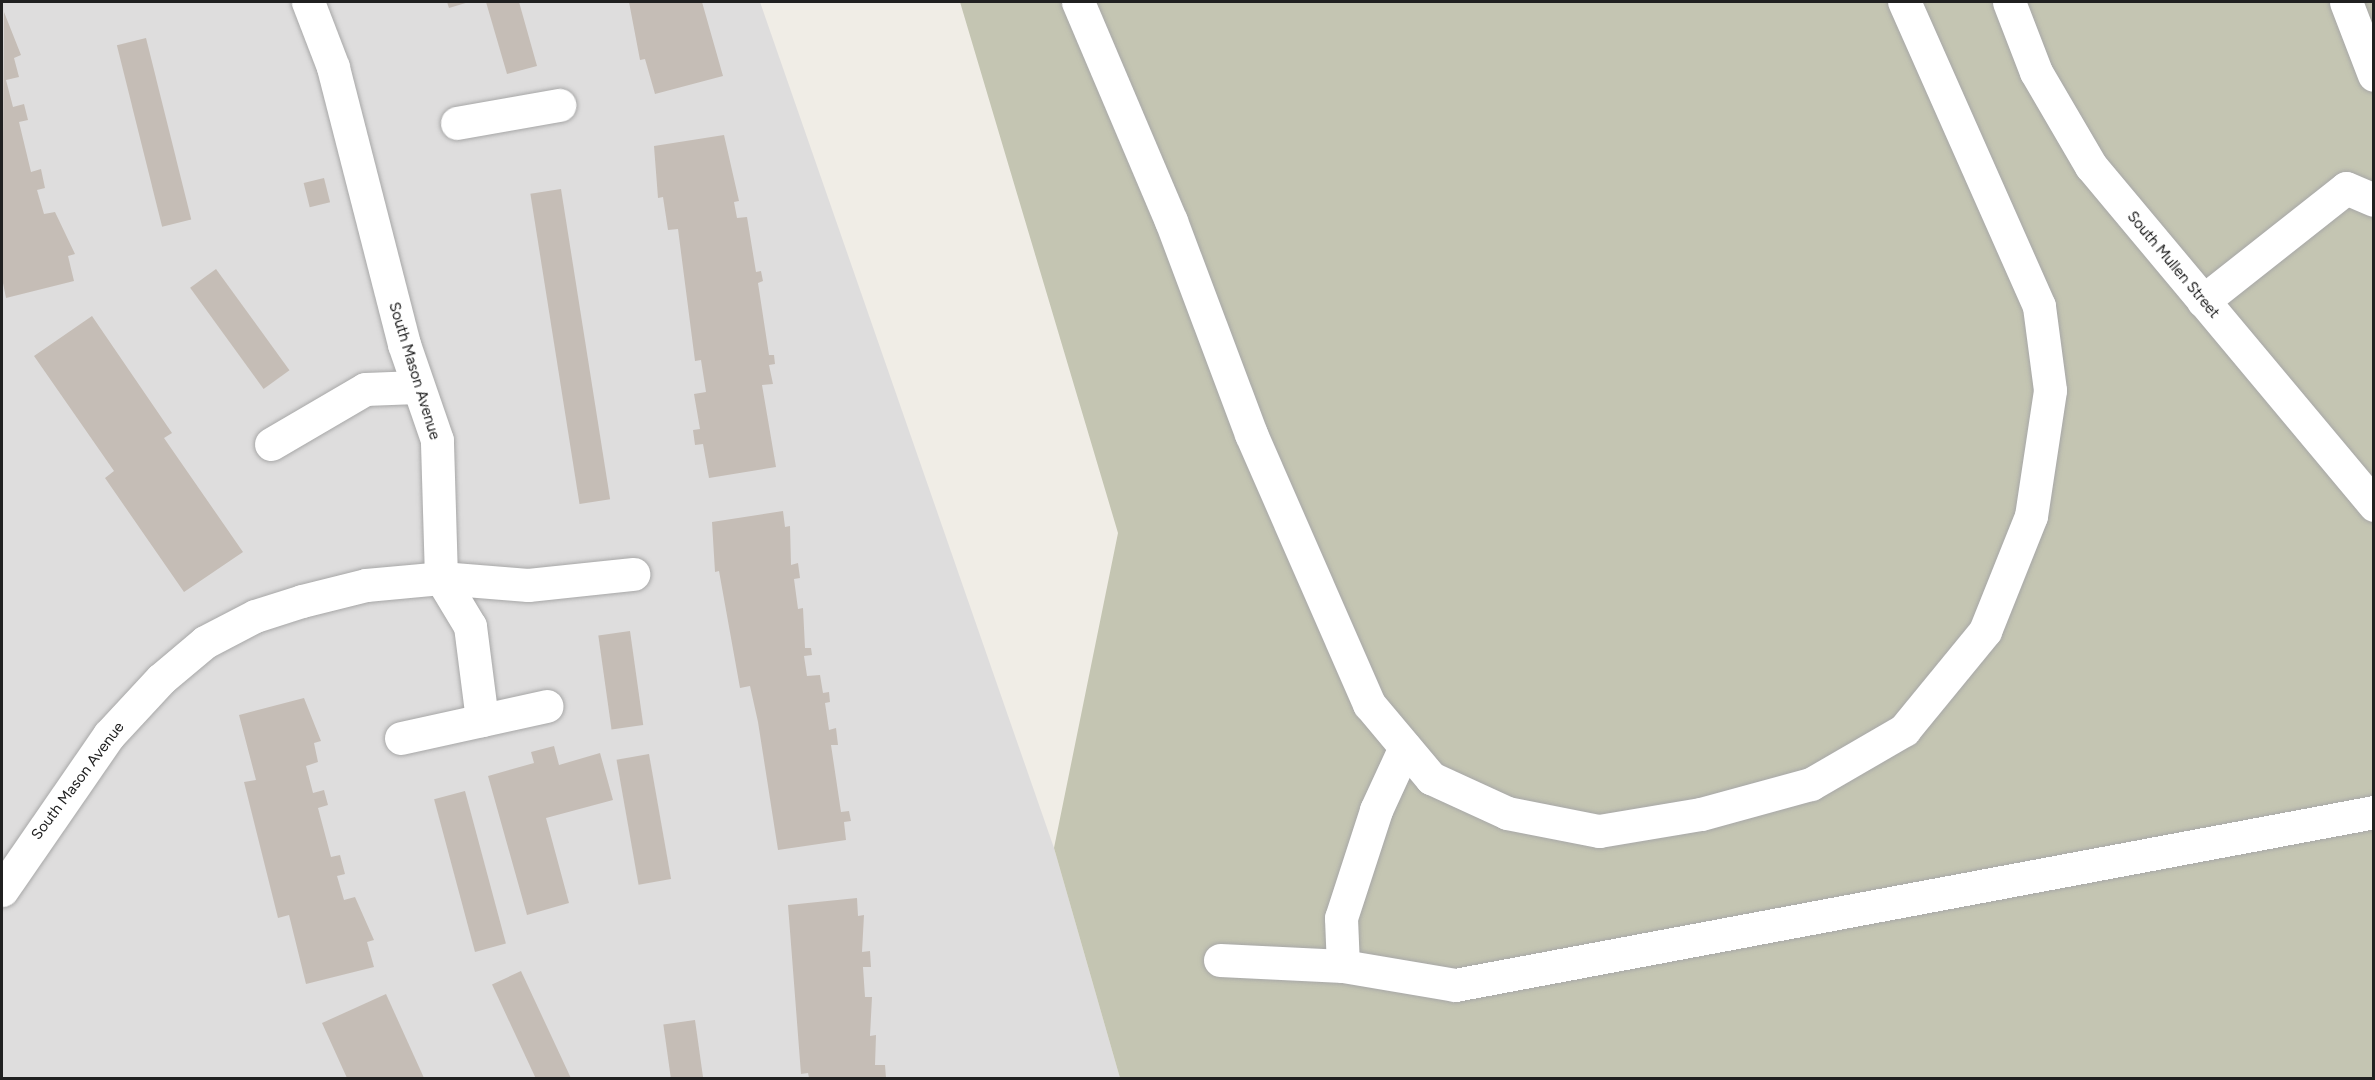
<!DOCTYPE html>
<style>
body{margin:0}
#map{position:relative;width:2375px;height:1080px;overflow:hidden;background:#f0ede6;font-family:Figtree,sans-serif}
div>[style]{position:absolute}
.residential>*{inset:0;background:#dedddd}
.construction>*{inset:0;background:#c4c5b2}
.building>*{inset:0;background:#c5bdb6;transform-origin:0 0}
.roads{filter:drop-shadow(0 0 2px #a7a7a7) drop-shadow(0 0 2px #a7a7a7)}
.minor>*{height:33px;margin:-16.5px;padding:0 16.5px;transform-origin:16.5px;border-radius:16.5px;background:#fff}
span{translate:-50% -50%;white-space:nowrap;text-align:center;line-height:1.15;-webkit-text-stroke:5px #fff;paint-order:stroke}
.street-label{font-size:15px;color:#202020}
.frame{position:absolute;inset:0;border:3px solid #202020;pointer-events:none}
</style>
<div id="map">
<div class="residential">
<i style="clip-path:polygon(2px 2px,760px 2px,1054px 848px,1120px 1078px,2px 1078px)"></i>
</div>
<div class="construction">
<i style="clip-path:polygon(960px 2px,2373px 2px,2373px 1078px,1120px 1078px,1054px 848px,1118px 533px)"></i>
</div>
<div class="building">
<i style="clip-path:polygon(447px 2px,469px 2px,449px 8px)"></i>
<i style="clip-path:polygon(486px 2px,519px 2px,537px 66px,507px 74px)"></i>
<i style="clip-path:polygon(629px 2px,702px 2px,723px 76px,655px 94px,645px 59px,640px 60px)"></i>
<i style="clip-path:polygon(4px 12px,21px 55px,14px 58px,19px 77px,6px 80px,13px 107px,24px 104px,28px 120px,19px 122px,31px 172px,41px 169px,45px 188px,37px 190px,44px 214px,55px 212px,75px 254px,68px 256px,74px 281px,6px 298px,2px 278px)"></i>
<i style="left:146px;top:38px;width:187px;height:30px;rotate:76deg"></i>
<i style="clip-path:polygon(724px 135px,739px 201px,734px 202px,737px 218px,747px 217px,756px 272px,761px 271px,763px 281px,758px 283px,769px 355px,774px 355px,775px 364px,769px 365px,773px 384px,762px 385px,776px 467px,709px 478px,703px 444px,695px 445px,693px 430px,700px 429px,694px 394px,706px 392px,701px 360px,695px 361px,678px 229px,668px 230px,663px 197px,658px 198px,654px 146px)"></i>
<i style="left:324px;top:178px;width:25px;height:21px;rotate:76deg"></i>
<i style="left:561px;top:189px;width:314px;height:31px;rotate:81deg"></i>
<i style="left:216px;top:269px;width:125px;height:32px;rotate:54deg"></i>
<i style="clip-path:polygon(92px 316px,172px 433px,164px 438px,243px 552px,184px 592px,105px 478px,114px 471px,34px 356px)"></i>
<i style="clip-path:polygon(783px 511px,785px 527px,790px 526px,791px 565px,798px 563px,800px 578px,794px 579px,798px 609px,803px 608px,805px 648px,811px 648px,812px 655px,804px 656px,807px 676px,820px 675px,823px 693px,829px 692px,830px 702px,825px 703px,829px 730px,836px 728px,838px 745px,831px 745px,841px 812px,849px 811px,851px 821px,844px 822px,846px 840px,778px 850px,758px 722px,750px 686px,740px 688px,719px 571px,715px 572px,712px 522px)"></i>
<i style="left:630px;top:631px;width:95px;height:32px;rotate:82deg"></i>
<i style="clip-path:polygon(304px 698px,321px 741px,314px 743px,318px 762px,306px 766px,313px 793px,324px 790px,328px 805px,318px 808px,331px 857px,340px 855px,345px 874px,337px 876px,344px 900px,355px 897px,374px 940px,367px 942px,374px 967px,306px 984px,289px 915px,278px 918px,244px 782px,256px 780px,239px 715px)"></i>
<i style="clip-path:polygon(554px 746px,559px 765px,600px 753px,613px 800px,546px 818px,569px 903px,527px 915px,488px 776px,534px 763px,531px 752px)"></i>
<i style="left:649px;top:754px;width:127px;height:33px;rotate:80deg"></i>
<i style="left:465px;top:791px;width:158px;height:32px;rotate:75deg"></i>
<i style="clip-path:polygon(857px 898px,858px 916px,864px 915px,862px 952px,870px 951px,871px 967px,863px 967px,865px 997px,872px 997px,870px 1036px,876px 1035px,875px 1065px,885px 1065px,886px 1078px,809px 1078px,808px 1073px,801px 1074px,788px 905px)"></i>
<i style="left:521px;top:971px;width:118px;height:32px;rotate:65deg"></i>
<i style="clip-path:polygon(386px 994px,424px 1078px,347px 1078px,322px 1023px)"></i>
<i style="left:695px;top:1020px;width:59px;height:32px;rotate:82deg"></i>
</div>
<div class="roads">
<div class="minor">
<i style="left:1078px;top:2px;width:238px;rotate:67deg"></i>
<i style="left:1171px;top:221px;width:228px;rotate:69.4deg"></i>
<i style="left:1251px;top:434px;width:295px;rotate:66.4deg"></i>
<i style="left:1369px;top:704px;width:97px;rotate:50deg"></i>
<i style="left:1431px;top:778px;width:84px;rotate:24.7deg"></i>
<i style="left:1507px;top:813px;width:94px;rotate:11.1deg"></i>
<i style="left:1599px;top:831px;width:103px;rotate:-9.5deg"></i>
<i style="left:1701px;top:814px;width:114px;rotate:-15.3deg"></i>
<i style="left:1811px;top:784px;width:108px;rotate:-30.1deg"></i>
<i style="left:1904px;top:730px;width:128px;rotate:-50.7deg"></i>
<i style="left:1985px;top:631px;width:124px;rotate:-68.2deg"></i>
<i style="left:2031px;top:516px;width:127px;rotate:-81.4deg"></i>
<i style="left:2050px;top:390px;width:85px;rotate:-97.5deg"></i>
<i style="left:2039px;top:306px;width:333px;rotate:-113.9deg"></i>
<i style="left:2009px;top:2px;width:75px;rotate:68.9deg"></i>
<i style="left:2036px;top:72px;width:109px;rotate:59.7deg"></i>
<i style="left:2091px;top:166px;width:442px;rotate:50.1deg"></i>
<i style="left:2346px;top:2px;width:78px;rotate:69deg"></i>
<i style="left:457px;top:123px;width:104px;rotate:-10deg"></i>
<i style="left:2203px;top:301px;width:182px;rotate:-38.3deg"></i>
<i style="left:2346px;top:188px;width:30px;rotate:23deg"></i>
<i style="left:271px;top:444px;width:109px;rotate:-30.3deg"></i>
<i style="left:365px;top:389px;width:52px;rotate:-2.2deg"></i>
<i style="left:441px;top:578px;width:87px;rotate:4.6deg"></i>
<i style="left:528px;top:585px;width:106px;rotate:-6deg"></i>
<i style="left:441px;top:578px;width:56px;rotate:58.9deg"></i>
<i style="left:470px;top:626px;width:95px;rotate:82.7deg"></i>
<i style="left:401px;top:738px;width:149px;rotate:-12.4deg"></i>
<i style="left:2px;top:890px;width:188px;rotate:-55.4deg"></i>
<i style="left:109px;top:735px;width:76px;rotate:-47.1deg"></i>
<i style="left:161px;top:679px;width:57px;rotate:-40.1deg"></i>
<i style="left:205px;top:642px;width:56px;rotate:-27.5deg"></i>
<i style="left:255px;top:616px;width:49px;rotate:-17.7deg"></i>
<i style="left:302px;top:601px;width:66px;rotate:-14deg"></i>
<i style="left:366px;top:585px;width:75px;rotate:-5.3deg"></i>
<i style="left:441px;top:578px;width:138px;rotate:-91.7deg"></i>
<i style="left:437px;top:440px;width:102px;rotate:-109deg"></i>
<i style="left:404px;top:344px;width:286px;rotate:-104.4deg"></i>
<i style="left:333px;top:67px;width:70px;rotate:-111deg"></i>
<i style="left:1220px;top:960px;width:123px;rotate:2.8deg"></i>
<i style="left:1343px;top:966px;width:114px;rotate:9.6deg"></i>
<i style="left:1455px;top:985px;width:935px;rotate:-10.66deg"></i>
<i style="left:1343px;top:966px;width:48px;rotate:-92.4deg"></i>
<i style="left:1341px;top:918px;width:114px;rotate:-72deg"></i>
<i style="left:1376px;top:810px;width:69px;rotate:-65.3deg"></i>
</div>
</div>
<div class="street-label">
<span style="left:2173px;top:265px;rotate:50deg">South Mullen Street</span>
<span style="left:414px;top:371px;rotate:73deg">South Mason Avenue</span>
<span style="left:78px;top:781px;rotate:-53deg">South Mason Avenue</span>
</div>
<div class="frame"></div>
</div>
